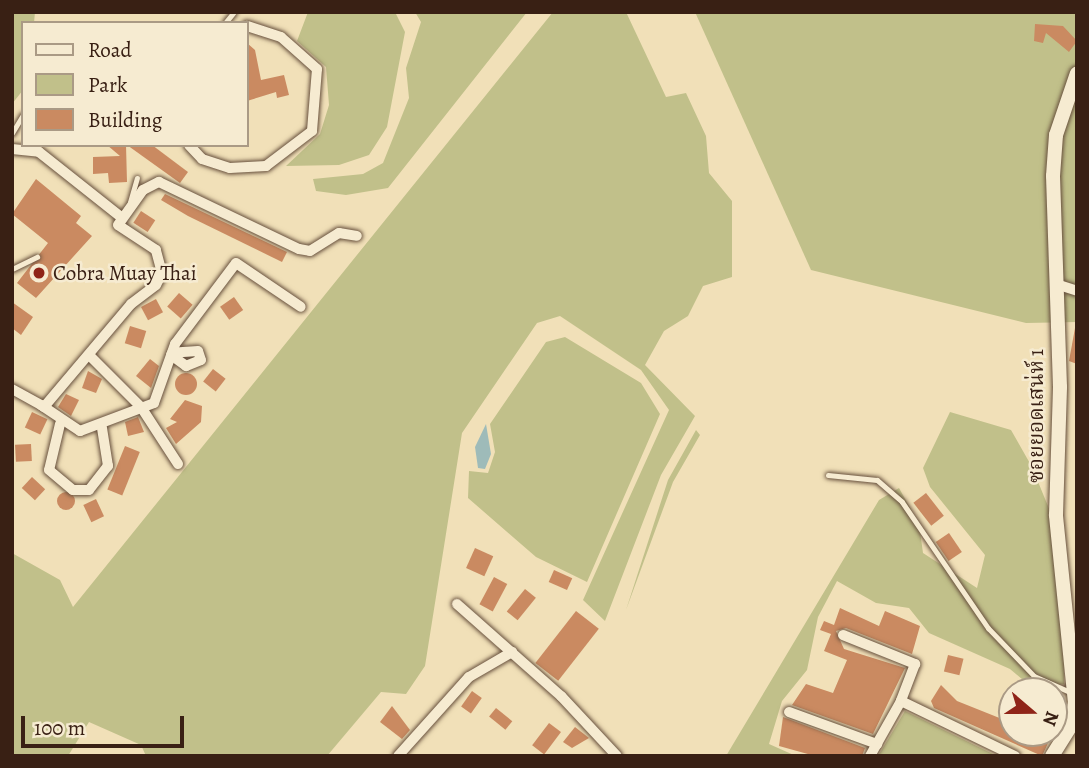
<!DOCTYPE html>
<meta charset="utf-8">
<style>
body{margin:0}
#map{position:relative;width:1089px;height:768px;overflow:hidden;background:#f1e0b8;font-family:Alegreya,"Noto Serif Thai",serif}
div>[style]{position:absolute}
.green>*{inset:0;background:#c1c08a}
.water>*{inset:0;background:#9ebbb9}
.building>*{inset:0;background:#ca8a61;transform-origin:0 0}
.round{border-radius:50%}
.roads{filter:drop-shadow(0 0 2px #67503d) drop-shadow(0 0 2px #67503d)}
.service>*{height:5px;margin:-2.5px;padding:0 2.5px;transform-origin:2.5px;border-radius:2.5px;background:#f6ebd1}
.minor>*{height:10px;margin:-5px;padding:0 5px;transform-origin:5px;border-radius:5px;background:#f6ebd1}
.tertiary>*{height:14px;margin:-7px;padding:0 7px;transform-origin:7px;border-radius:7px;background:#f6ebd1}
.dots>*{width:19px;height:19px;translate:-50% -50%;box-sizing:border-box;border:4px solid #f6ebd1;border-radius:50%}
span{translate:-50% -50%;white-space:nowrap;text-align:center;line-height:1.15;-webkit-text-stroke:5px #f6ebd1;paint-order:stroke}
.poi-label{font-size:21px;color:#392014}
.left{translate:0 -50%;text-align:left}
.street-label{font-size:21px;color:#392014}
.frame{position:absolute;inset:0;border:14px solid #392014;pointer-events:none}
.legend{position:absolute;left:21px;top:21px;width:228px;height:126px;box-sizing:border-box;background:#f6ebd1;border:2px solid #aa9a85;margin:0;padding:9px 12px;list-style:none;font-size:21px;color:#392014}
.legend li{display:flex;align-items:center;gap:14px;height:35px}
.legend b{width:35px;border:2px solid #aa9a85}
.north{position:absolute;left:998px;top:677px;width:70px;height:70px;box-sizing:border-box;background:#f6ebd1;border:2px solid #aa9a85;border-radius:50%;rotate:110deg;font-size:19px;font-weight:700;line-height:28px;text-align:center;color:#392014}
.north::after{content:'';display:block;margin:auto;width:24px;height:32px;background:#8f2418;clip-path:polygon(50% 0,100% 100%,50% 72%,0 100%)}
.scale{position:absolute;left:21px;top:716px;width:163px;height:32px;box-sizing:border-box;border:4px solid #392014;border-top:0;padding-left:9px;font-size:21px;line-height:24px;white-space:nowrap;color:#392014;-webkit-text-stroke:5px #f6ebd1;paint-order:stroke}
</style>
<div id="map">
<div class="green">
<i style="clip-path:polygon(12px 12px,35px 12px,34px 23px,23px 23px,23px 90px,12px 104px)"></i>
<i style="clip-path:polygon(308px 12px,395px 12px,405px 32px,387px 127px,369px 155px,339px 165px,286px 166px,320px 134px,329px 105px,326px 67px,297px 41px)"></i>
<i style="clip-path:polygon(415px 12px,527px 12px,388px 188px,346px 195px,316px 191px,313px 179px,363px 174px,383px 163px,409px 98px,406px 68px,421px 22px)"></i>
<i style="clip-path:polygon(553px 12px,626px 12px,666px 97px,686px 93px,706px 136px,709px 173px,732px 201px,732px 277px,703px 286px,688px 316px,664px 331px,645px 365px,695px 416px,661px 475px,605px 621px,583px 600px,669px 410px,641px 370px,560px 316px,537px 323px,462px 433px,425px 666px,406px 694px,381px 692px,327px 756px,146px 756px,141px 745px,89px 722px,68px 756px,12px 756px,12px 553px,60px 580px,73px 607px)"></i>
<i style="clip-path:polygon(695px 12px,1077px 12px,1077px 322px,1026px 323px,811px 270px)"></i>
<i style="clip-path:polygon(565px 337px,641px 383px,660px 414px,587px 582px,536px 557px,468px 498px,469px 471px,488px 473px,495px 452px,490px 424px,546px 342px)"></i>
<i style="clip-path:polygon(950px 412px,1011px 430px,1032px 467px,1050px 511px,1065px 623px,1064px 684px,1035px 690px,1010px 669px,929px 633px,909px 608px,876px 603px,837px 581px,818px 617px,807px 670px,782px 701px,769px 744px,796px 756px,726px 756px,879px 500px,899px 488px,919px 524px,923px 553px,977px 588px,985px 555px,930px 487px,923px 468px)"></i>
<i style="clip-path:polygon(696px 430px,700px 435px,673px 482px,626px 610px,668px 480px)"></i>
<i style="clip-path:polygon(905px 711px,997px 756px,878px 756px)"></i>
</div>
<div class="water">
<i style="clip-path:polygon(486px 424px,491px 454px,485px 469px,478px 468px,475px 447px)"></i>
</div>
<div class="building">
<i style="clip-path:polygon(1035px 24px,1063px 26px,1077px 41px,1069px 52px,1046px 33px,1043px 43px,1034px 41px)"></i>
<i style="clip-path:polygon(247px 43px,255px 50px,261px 80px,284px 75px,289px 95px,277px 98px,276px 92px,247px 101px)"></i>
<i style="clip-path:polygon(107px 145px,126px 145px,127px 182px,109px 183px,108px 173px,93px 174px,93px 157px,120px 156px)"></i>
<i style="clip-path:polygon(127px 145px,152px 145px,188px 172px,180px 183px)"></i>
<i style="clip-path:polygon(36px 179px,81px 216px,76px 223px,92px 236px,36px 298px,17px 283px,48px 243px,12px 214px)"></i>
<i style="clip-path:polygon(165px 194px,287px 252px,282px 262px,188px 216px,161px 200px)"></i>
<i style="left:141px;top:211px;width:17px;height:14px;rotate:33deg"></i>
<i style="left:179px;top:293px;width:18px;height:18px;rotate:41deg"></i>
<i style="left:234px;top:297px;width:16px;height:17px;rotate:55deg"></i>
<i style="left:156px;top:299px;width:15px;height:17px;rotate:62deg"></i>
<i style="clip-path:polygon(12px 302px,33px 317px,21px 335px,12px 328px)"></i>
<i style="left:130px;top:326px;width:17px;height:18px;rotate:17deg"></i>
<i style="clip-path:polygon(1075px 328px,1077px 328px,1077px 364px,1069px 361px)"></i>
<i style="clip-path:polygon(150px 359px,159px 366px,151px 388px,136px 376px)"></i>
<i style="left:213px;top:369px;width:16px;height:16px;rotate:38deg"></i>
<i style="clip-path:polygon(88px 371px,102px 379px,96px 393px,82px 388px)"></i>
<i class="round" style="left:175px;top:373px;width:22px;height:22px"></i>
<i style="clip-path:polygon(66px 394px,79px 400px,71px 416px,58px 407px)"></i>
<i style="clip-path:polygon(185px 400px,202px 406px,201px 422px,176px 444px,166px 428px,177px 422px,170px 419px)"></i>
<i style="left:32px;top:412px;width:17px;height:17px;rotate:25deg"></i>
<i style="clip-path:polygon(138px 417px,144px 432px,128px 436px,125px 422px)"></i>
<i style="left:31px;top:444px;width:17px;height:16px;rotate:87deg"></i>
<i style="left:125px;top:446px;width:16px;height:47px;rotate:22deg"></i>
<i style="left:32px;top:477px;width:18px;height:15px;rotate:43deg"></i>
<i class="round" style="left:57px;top:492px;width:18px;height:18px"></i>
<i style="left:926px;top:493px;width:29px;height:16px;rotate:52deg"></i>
<i style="left:96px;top:499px;width:19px;height:14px;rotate:65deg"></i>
<i style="left:949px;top:533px;width:23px;height:16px;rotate:56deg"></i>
<i style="left:475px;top:548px;width:20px;height:22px;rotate:24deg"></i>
<i style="left:554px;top:570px;width:20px;height:13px;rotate:24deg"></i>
<i style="left:494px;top:577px;width:15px;height:31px;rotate:28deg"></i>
<i style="left:525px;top:589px;width:14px;height:29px;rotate:39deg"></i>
<i style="clip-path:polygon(840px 608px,879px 626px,885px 611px,920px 626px,912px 654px,846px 628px,836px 631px,844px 649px,905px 668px,873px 734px,792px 705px,806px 684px,833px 693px,847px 660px,824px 651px,831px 634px,820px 630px,824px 621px,834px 625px)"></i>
<i style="left:576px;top:611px;width:29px;height:66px;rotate:38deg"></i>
<i style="left:948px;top:655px;width:16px;height:17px;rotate:14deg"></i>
<i style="clip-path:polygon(941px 685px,957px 701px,1012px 723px,1012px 733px,1049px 741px,1042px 756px,934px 708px,931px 701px)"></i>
<i style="left:472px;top:691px;width:12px;height:19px;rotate:35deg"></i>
<i style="clip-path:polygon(392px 706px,410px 730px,402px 739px,380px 722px)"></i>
<i style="left:496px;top:708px;width:21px;height:11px;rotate:39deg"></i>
<i style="clip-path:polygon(783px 717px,865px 748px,862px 756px,815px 756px,779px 746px)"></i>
<i style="left:549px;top:723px;width:15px;height:28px;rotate:37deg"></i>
<i style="clip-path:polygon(575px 727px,589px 738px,572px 748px,563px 742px)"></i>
</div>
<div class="roads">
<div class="service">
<i style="left:225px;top:23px;width:14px;rotate:-51deg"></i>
<i style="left:12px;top:133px;width:21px;rotate:-59deg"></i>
<i style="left:130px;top:202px;width:25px;rotate:-74deg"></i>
<i style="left:12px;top:269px;width:28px;rotate:-26deg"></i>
<i style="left:828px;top:475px;width:49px;rotate:5.8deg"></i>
<i style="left:877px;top:480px;width:33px;rotate:41deg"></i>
<i style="left:902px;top:502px;width:153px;rotate:55.7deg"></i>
<i style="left:988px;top:628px;width:66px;rotate:46.2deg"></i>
<i style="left:1034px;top:676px;width:42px;rotate:24.1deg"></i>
</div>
<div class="minor">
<i style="left:189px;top:145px;width:19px;rotate:47deg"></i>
<i style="left:202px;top:159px;width:29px;rotate:18deg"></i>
<i style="left:230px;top:168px;width:36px;rotate:-3deg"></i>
<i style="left:266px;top:166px;width:58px;rotate:-37.3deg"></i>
<i style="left:312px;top:131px;width:62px;rotate:-85.4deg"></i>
<i style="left:317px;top:69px;width:48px;rotate:-138.4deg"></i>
<i style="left:281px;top:37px;width:36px;rotate:-162deg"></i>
<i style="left:12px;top:149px;width:27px;rotate:6deg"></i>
<i style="left:39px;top:152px;width:105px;rotate:38.4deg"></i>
<i style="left:1056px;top:284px;width:22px;rotate:18deg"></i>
<i style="left:171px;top:355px;width:19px;rotate:36deg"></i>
<i style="left:186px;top:366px;width:16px;rotate:-22deg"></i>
<i style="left:201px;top:360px;width:9px;rotate:-108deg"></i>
<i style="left:198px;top:351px;width:26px;rotate:176deg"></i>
<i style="left:91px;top:357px;width:71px;rotate:45deg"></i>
<i style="left:141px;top:407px;width:68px;rotate:57deg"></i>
<i style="left:12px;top:389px;width:37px;rotate:29deg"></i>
<i style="left:44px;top:407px;width:135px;rotate:-49.8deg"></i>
<i style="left:131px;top:304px;width:31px;rotate:-37deg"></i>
<i style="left:156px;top:285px;width:13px;rotate:-63deg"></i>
<i style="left:162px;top:273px;width:24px;rotate:-105deg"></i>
<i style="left:156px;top:250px;width:45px;rotate:-146.7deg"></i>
<i style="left:118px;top:225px;width:43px;rotate:-54.5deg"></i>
<i style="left:143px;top:190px;width:18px;rotate:-27deg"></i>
<i style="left:159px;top:182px;width:155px;rotate:25.6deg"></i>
<i style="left:299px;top:249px;width:11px;rotate:10deg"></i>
<i style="left:310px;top:251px;width:34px;rotate:-32deg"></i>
<i style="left:339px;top:233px;width:18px;rotate:9deg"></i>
<i style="left:41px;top:405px;width:47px;rotate:33.7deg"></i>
<i style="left:80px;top:431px;width:79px;rotate:-20.7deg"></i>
<i style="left:154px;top:403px;width:63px;rotate:-70.4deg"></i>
<i style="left:175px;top:344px;width:101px;rotate:-53deg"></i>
<i style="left:236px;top:263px;width:78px;rotate:34.1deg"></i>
<i style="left:60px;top:424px;width:47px;rotate:103.4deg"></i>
<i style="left:49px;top:470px;width:31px;rotate:40deg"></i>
<i style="left:73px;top:490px;width:16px"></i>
<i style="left:89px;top:490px;width:31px;rotate:-52deg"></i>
<i style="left:108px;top:466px;width:39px;rotate:-99deg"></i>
<i style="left:457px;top:604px;width:139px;rotate:41.5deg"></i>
<i style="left:561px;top:696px;width:82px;rotate:47deg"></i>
<i style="left:843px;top:635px;width:78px;rotate:21.9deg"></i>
<i style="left:915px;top:664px;width:40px;rotate:111deg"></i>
<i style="left:789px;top:712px;width:94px;rotate:20deg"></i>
<i style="left:398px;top:756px;width:106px;rotate:-48.1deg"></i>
<i style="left:469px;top:677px;width:50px;rotate:-30.2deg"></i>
<i style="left:870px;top:756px;width:63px;rotate:-60.6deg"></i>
<i style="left:901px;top:701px;width:127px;rotate:25.8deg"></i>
</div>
<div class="tertiary">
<i style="left:1052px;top:756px;width:36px;rotate:-58deg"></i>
<i style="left:1071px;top:725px;width:22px;rotate:-80deg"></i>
<i style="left:1075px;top:703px;width:189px;rotate:-95.8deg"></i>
<i style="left:1056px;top:515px;width:128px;rotate:-88.2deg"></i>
<i style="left:1060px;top:387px;width:211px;rotate:-91.9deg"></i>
<i style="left:1053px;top:176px;width:41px;rotate:-85.8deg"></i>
<i style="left:1056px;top:135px;width:65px;rotate:-71.3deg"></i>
</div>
</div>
<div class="dots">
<i style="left:39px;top:273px;background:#8f2418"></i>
</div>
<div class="poi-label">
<span class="left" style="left:53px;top:273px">Cobra Muay Thai</span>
</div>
<div class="street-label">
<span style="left:1036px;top:416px;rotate:-90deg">ซอยยอดเสน่ห์ 1</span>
</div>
<div class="frame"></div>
<ul class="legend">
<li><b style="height:9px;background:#f6ebd1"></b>Road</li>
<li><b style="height:19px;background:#c1c08a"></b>Park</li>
<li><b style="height:19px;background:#ca8a61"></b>Building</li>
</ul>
<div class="north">N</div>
<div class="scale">100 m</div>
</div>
